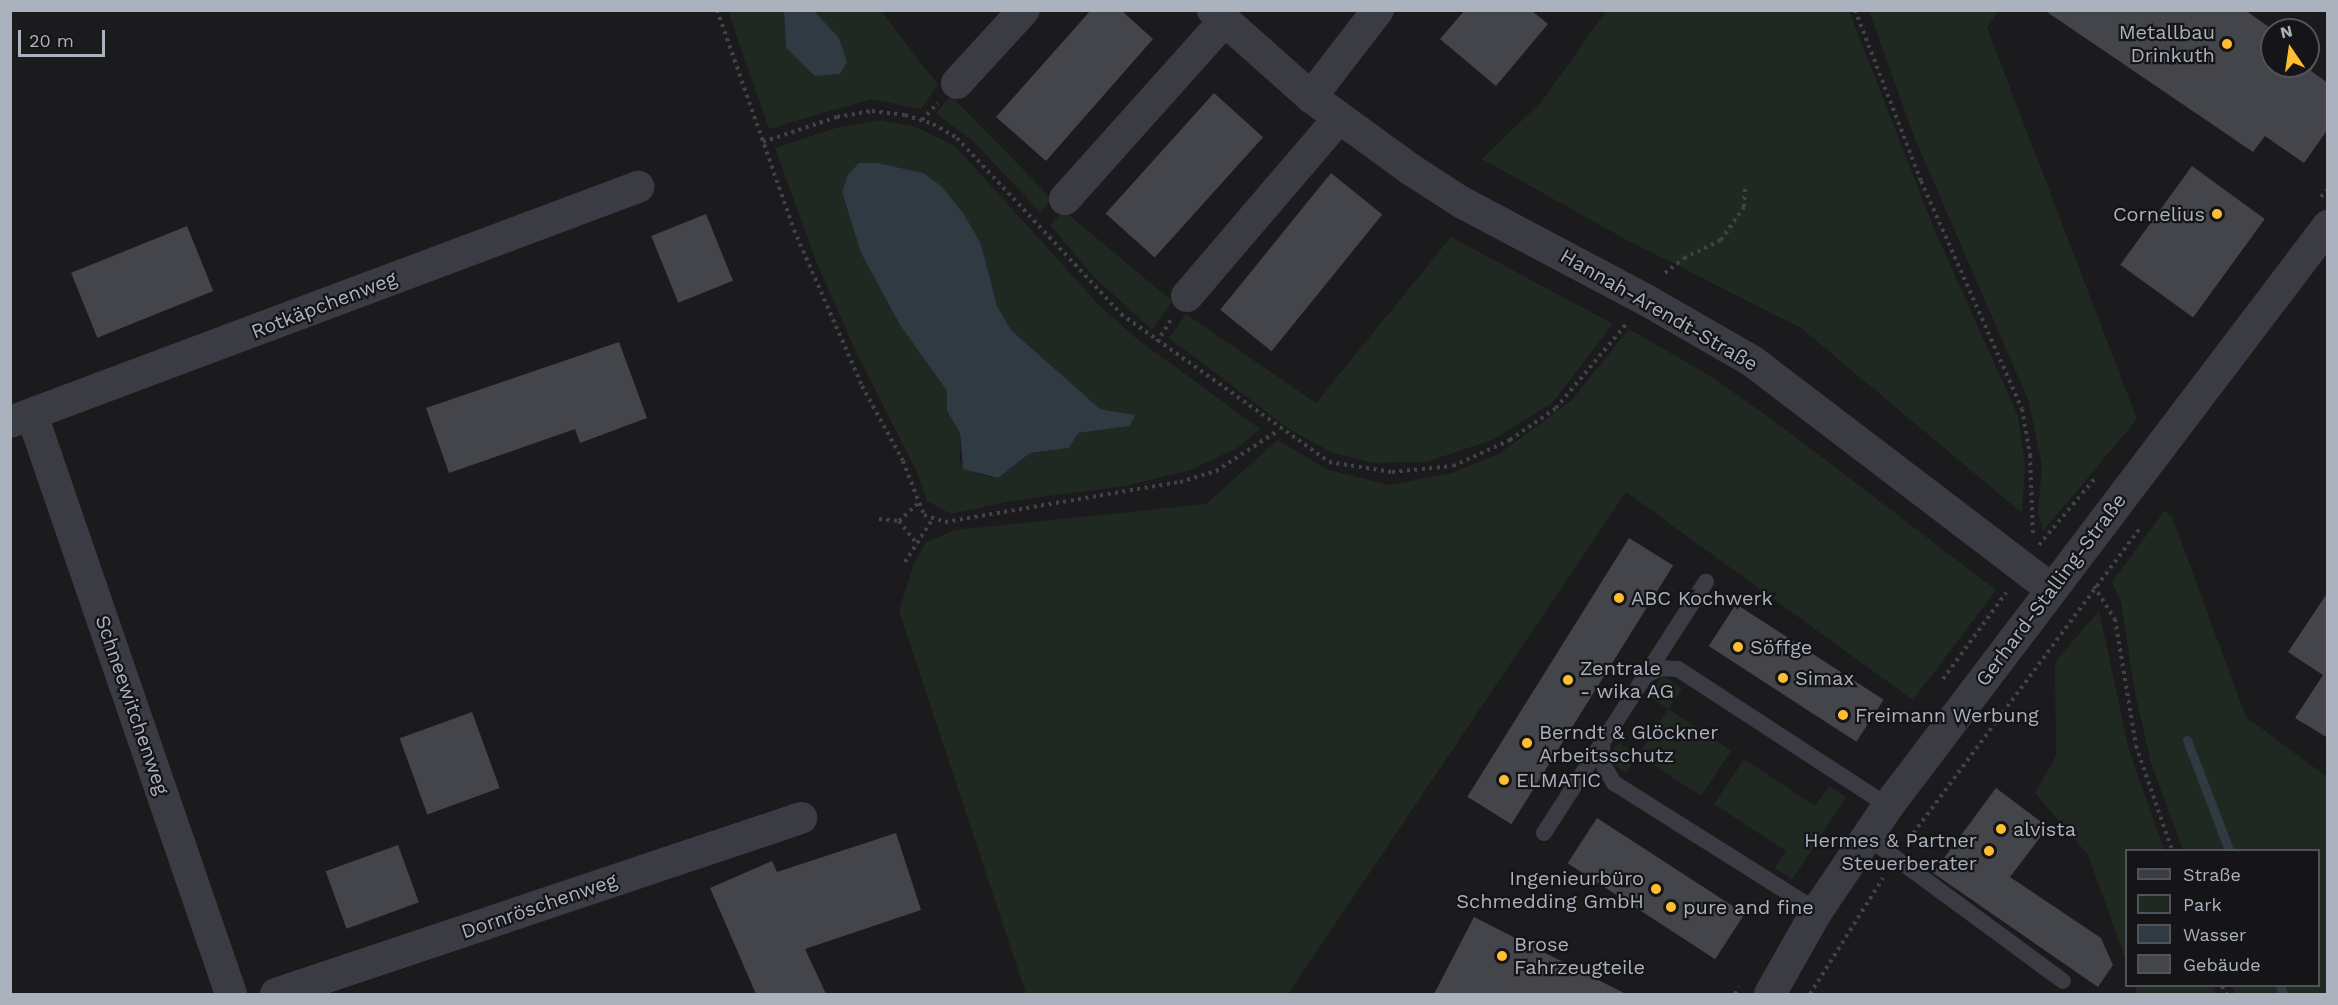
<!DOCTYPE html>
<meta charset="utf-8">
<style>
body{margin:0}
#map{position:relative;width:2338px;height:1005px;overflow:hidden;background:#1b1a1d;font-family:"Work Sans",sans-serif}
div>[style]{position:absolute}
.green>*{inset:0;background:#202921;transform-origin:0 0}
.water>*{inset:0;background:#2f3a43}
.stream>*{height:9px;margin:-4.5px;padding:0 4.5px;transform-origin:4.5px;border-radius:4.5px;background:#2f3a43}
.building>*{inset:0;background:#44454a;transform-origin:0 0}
.path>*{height:4px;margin-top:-2px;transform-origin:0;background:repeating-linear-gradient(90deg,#41434a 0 3px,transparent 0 7.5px)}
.service>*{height:16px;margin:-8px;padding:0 8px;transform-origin:8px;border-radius:8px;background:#3b3c43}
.minor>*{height:32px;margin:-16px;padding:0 16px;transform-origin:16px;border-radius:16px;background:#3b3c43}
.dots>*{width:16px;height:16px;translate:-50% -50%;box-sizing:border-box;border:3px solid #151518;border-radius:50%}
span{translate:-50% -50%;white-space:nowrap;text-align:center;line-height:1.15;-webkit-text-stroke:4.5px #151518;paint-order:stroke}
.poi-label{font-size:20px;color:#acb1be}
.right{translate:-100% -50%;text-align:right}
.left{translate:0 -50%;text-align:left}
.street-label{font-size:20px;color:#acb1be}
.frame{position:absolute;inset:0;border:12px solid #acb1be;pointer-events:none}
.legend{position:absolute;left:2125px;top:849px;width:195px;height:138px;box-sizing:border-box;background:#151518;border:2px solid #51535a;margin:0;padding:8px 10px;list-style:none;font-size:18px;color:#acb1be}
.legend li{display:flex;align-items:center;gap:12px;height:30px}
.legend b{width:30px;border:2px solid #51535a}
.north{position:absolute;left:2260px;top:18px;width:60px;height:60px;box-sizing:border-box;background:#151518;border:2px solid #51535a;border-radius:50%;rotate:347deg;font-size:16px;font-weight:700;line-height:24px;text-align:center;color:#acb1be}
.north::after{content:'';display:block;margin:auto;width:21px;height:27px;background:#ffbe31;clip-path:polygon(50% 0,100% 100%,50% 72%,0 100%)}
.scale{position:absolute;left:18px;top:30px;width:87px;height:27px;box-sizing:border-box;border:3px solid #acb1be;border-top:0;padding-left:8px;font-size:18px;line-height:21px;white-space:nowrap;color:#acb1be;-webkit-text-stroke:4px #151518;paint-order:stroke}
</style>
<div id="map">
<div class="green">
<i style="clip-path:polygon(728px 11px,784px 11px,786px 48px,815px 75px,840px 74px,846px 62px,839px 38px,814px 11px,881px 11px,938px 85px,921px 109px,871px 99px,769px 129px)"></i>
<i style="clip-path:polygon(1606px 11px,1849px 11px,1935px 231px,2018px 416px,2025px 466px,2022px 513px,1801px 328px,1625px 239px,1482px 159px,1543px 100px)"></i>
<i style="clip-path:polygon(1869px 11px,1999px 11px,1987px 28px,2137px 419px,2043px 531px,2038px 513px,2042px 466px,2029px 402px,1915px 139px)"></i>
<i style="clip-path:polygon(951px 96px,1052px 199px,1040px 212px,975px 143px,936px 113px)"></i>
<i style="clip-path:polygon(evenodd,881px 120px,916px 127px,955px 146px,1099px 305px,1137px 339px,1260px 429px,1237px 448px,1191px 470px,1125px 486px,1011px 501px,951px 514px,927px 501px,917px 472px,857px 354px,816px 261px,775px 148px,839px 127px,881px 120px,879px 163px,923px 173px,981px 244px,997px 307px,1011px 330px,1100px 409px,1135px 415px,1130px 426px,1078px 433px,1069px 448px,1030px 453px,998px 478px,979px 475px,960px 462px,960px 433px,947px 411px,947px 391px,900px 325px,861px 253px,842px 192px,879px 163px)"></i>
<i style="clip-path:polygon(1064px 211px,1172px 301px,1152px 330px,1093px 276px,1050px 225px)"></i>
<i style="clip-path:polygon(1451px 237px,1613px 324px,1552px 403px,1492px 440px,1426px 462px,1373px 463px,1333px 453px,1289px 429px,1169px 338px,1186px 314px,1316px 403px)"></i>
<i style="clip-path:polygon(1629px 329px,1710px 376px,1777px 423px,1996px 590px,1913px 700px,1626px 492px,1288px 994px,1026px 994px,899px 611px,913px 566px,926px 542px,955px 530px,1206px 504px,1278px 440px,1326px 469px,1389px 485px,1453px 473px,1500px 453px,1571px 401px)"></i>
<i style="clip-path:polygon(2165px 510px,2172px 517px,2246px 717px,2327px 777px,2327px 994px,2236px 994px,2232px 986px,2318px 986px,2318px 850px,2183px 850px,2151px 763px,2135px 693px,2121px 602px,2112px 582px)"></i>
<i style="clip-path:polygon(2099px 611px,2129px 750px,2164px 850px,2126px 850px,2126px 960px,2088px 855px,2035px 793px,2056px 756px,2055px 662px)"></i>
<i style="clip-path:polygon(1662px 675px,1682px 689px,1668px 709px,1731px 751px,1701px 796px,1638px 755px,1626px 773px,1607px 760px,1618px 743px,1638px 755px,1668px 709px,1649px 696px)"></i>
<i style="clip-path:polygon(1744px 759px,1815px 806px,1829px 786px,1846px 797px,1792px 880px,1775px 868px,1786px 851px,1714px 804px)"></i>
<i style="left:2136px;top:986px;width:79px;height:9px"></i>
</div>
<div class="water">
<i style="clip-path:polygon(784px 11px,814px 11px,839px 38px,847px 62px,840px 74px,815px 76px,786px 48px)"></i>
<i style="clip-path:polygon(859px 163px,878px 163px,923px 173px,941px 186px,963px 213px,981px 244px,997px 306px,1011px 330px,1100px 409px,1135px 415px,1130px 426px,1078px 433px,1069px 448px,1030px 453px,998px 478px,963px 469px,960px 433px,947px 411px,947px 391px,900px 325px,861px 253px,842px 192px,848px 175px)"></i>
</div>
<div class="stream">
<i style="left:2187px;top:740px;width:118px;rotate:69.1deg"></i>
<i style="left:2280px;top:986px;width:9px;rotate:69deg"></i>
</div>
<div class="building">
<i style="clip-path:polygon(1091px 10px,1121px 10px,1153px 39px,1046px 161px,996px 117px)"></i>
<i style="clip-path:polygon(1465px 10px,1531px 10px,1548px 24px,1496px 86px,1440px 39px)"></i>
<i style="clip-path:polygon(2044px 10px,2245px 10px,2273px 30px,2272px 66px,2308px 66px,2308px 55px,2317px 61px,2311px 71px,2328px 83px,2328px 129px,2304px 163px,2265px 136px,2253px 152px)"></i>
<i style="left:1214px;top:93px;width:66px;height:162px;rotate:42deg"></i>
<i style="left:2192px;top:166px;width:90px;height:122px;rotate:36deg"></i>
<i style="left:1331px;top:173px;width:66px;height:176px;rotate:39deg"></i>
<i style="left:706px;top:214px;width:72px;height:59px;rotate:68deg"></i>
<i style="left:187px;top:226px;width:70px;height:125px;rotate:68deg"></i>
<i style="clip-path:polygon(619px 342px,647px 418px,580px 443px,575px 429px,449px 473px,426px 408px)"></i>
<i style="left:1629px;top:538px;width:52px;height:305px;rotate:32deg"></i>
<i style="clip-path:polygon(2328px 592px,2328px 738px,2295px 718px,2323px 675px,2288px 652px)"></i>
<i style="left:1736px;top:604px;width:176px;height:50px;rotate:33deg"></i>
<i style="left:472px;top:712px;width:81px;height:77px;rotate:70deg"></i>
<i style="clip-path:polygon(1996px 788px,2048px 827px,2010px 877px,2101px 938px,2113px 965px,2098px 987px,1933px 873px)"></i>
<i style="left:1597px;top:818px;width:176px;height:54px;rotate:33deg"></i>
<i style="clip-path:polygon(896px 833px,921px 910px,805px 949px,826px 994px,756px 994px,710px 888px,772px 861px,777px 872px)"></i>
<i style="left:398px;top:845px;width:61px;height:77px;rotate:70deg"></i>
<i style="clip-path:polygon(1474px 917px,1626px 994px,1434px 994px)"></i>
</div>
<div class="path">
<i style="left:717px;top:10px;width:233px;rotate:70.7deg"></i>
<i style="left:794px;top:230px;width:170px;rotate:66.4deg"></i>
<i style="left:862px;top:386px;width:85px;rotate:61.3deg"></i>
<i style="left:903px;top:461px;width:58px;rotate:68.7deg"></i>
<i style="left:924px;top:515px;width:22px;rotate:18deg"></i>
<i style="left:945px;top:522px;width:238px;rotate:-9.7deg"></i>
<i style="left:1180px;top:482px;width:38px;rotate:-17deg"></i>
<i style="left:1216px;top:471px;width:75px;rotate:-33.1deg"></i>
<i style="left:1855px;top:10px;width:183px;rotate:68.9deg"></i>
<i style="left:1921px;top:181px;width:249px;rotate:66.1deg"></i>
<i style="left:2022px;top:409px;width:47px;rotate:80.1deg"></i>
<i style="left:2030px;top:455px;width:80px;rotate:87.9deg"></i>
<i style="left:922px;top:120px;width:23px;rotate:-47deg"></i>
<i style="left:763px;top:142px;width:78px;rotate:-18.7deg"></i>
<i style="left:837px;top:117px;width:36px;rotate:-10deg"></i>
<i style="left:872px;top:111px;width:33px;rotate:7deg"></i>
<i style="left:905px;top:115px;width:29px;rotate:18deg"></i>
<i style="left:933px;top:124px;width:28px;rotate:30deg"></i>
<i style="left:957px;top:138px;width:241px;rotate:47deg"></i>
<i style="left:1121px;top:314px;width:255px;rotate:35.4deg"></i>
<i style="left:1329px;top:462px;width:64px;rotate:9deg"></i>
<i style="left:1392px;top:472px;width:61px;rotate:-5.6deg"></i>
<i style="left:1453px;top:466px;width:63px;rotate:-24.5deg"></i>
<i style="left:1510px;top:440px;width:56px;rotate:-34.8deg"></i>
<i style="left:1556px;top:408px;width:111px;rotate:-50.1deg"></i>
<i style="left:2321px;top:197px;width:11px;rotate:-49deg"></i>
<i style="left:1665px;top:273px;width:24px;rotate:-38deg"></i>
<i style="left:1684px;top:258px;width:41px;rotate:-25.9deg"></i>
<i style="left:1721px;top:240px;width:40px;rotate:-55.1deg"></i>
<i style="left:1744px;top:207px;width:22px;rotate:-87deg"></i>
<i style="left:1157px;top:342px;width:26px;rotate:-58deg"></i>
<i style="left:879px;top:519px;width:20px;rotate:6deg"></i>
<i style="left:899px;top:521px;width:29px;rotate:52deg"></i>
<i style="left:899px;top:521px;width:25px;rotate:-43deg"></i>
<i style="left:2039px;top:545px;width:89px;rotate:-50deg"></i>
<i style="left:905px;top:562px;width:50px;rotate:-57.3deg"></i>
<i style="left:2094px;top:586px;width:39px;rotate:58deg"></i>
<i style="left:2115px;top:619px;width:129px;rotate:80.6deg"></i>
<i style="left:2136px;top:746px;width:110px;rotate:70.9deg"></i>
<i style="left:1943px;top:679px;width:107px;rotate:-53.8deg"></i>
<i style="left:1909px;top:839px;width:389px;rotate:-53.4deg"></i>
<i style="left:2222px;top:986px;width:9px;rotate:63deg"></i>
<i style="left:1735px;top:994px;width:8px;rotate:-60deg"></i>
<i style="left:1810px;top:994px;width:137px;rotate:-57.8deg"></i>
</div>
<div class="service">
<i style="left:1647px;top:675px;width:14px;rotate:-30deg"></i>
<i style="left:1659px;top:668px;width:19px;rotate:3deg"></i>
<i style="left:1678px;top:669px;width:251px;rotate:33.1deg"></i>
<i style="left:1602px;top:744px;width:22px;rotate:85deg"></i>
<i style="left:1604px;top:766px;width:20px;rotate:60deg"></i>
<i style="left:1614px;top:783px;width:240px;rotate:32.2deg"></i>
<i style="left:1544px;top:833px;width:299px;rotate:-57.2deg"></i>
<i style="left:1867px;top:837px;width:243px;rotate:36.3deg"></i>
</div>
<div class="minor">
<i style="left:1213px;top:10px;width:131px;rotate:41.6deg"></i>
<i style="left:1311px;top:97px;width:122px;rotate:36deg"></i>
<i style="left:1410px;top:169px;width:61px;rotate:32.9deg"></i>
<i style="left:1461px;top:202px;width:209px;rotate:27.9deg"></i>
<i style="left:1646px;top:300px;width:122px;rotate:29.9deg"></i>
<i style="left:1752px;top:361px;width:376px;rotate:37.3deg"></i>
<i style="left:957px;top:83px;width:99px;rotate:-47.5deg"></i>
<i style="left:1311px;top:97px;width:110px;rotate:-52.4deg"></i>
<i style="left:1065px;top:199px;width:239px;rotate:-48.2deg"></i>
<i style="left:1187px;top:296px;width:234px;rotate:-49.5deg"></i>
<i style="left:32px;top:415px;width:612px;rotate:71.03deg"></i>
<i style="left:10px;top:422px;width:671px;rotate:-20.52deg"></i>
<i style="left:276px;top:994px;width:554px;rotate:-18.53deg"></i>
<i style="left:1770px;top:994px;width:95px;rotate:-60.5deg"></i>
<i style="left:1817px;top:911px;width:127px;rotate:-55.9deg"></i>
<i style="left:1888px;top:806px;width:728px;rotate:-52.82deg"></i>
</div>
<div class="dots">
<i style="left:2227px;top:44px;background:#ffbe31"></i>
<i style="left:2217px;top:214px;background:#ffbe31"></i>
<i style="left:1619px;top:598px;background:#ffbe31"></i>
<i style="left:1738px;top:647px;background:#ffbe31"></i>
<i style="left:1783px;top:678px;background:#ffbe31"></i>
<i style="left:1568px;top:680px;background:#ffbe31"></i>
<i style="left:1843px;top:715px;background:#ffbe31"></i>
<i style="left:1527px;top:743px;background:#ffbe31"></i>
<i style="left:1504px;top:780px;background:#ffbe31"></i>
<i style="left:2001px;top:829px;background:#ffbe31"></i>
<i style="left:1989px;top:851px;background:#ffbe31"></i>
<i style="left:1656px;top:889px;background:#ffbe31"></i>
<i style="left:1671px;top:907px;background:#ffbe31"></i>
<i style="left:1502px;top:956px;background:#ffbe31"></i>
</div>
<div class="poi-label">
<span class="right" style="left:2215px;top:44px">Metallbau<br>Drinkuth</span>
<span class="right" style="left:2205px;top:214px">Cornelius</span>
<span class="left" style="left:1631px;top:598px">ABC Kochwerk</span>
<span class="left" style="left:1750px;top:647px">Söffge</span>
<span class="left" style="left:1580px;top:680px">Zentrale<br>- wika AG</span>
<span class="left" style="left:1795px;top:678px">Simax</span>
<span class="left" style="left:1855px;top:715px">Freimann Werbung</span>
<span class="left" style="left:1539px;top:744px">Berndt &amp; Glöckner<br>Arbeitsschutz</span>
<span class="left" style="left:1516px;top:780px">ELMATIC</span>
<span class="left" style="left:2013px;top:829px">alvista</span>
<span class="right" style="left:1977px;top:852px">Hermes &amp; Partner<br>Steuerberater</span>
<span class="right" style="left:1644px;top:890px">Ingenieurbüro<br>Schmedding GmbH</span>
<span class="left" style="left:1683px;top:907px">pure and fine</span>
<span class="left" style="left:1514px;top:956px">Brose<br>Fahrzeugteile</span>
</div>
<div class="street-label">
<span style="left:324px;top:305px;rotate:-21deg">Rotkäpchenweg</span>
<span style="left:1659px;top:310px;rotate:30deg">Hannah-Arendt-Straße</span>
<span style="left:2051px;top:590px;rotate:-53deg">Gerhard-Stalling-Straße</span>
<span style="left:132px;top:705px;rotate:71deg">Schneewitchenweg</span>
<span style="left:539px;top:906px;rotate:-19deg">Dornröschenweg</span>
</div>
<div class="frame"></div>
<ul class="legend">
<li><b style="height:8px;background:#3b3c43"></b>Straße</li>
<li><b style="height:16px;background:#202921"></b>Park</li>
<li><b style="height:16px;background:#2f3a43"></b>Wasser</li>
<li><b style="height:16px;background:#44454a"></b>Gebäude</li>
</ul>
<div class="north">N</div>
<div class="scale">20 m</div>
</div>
